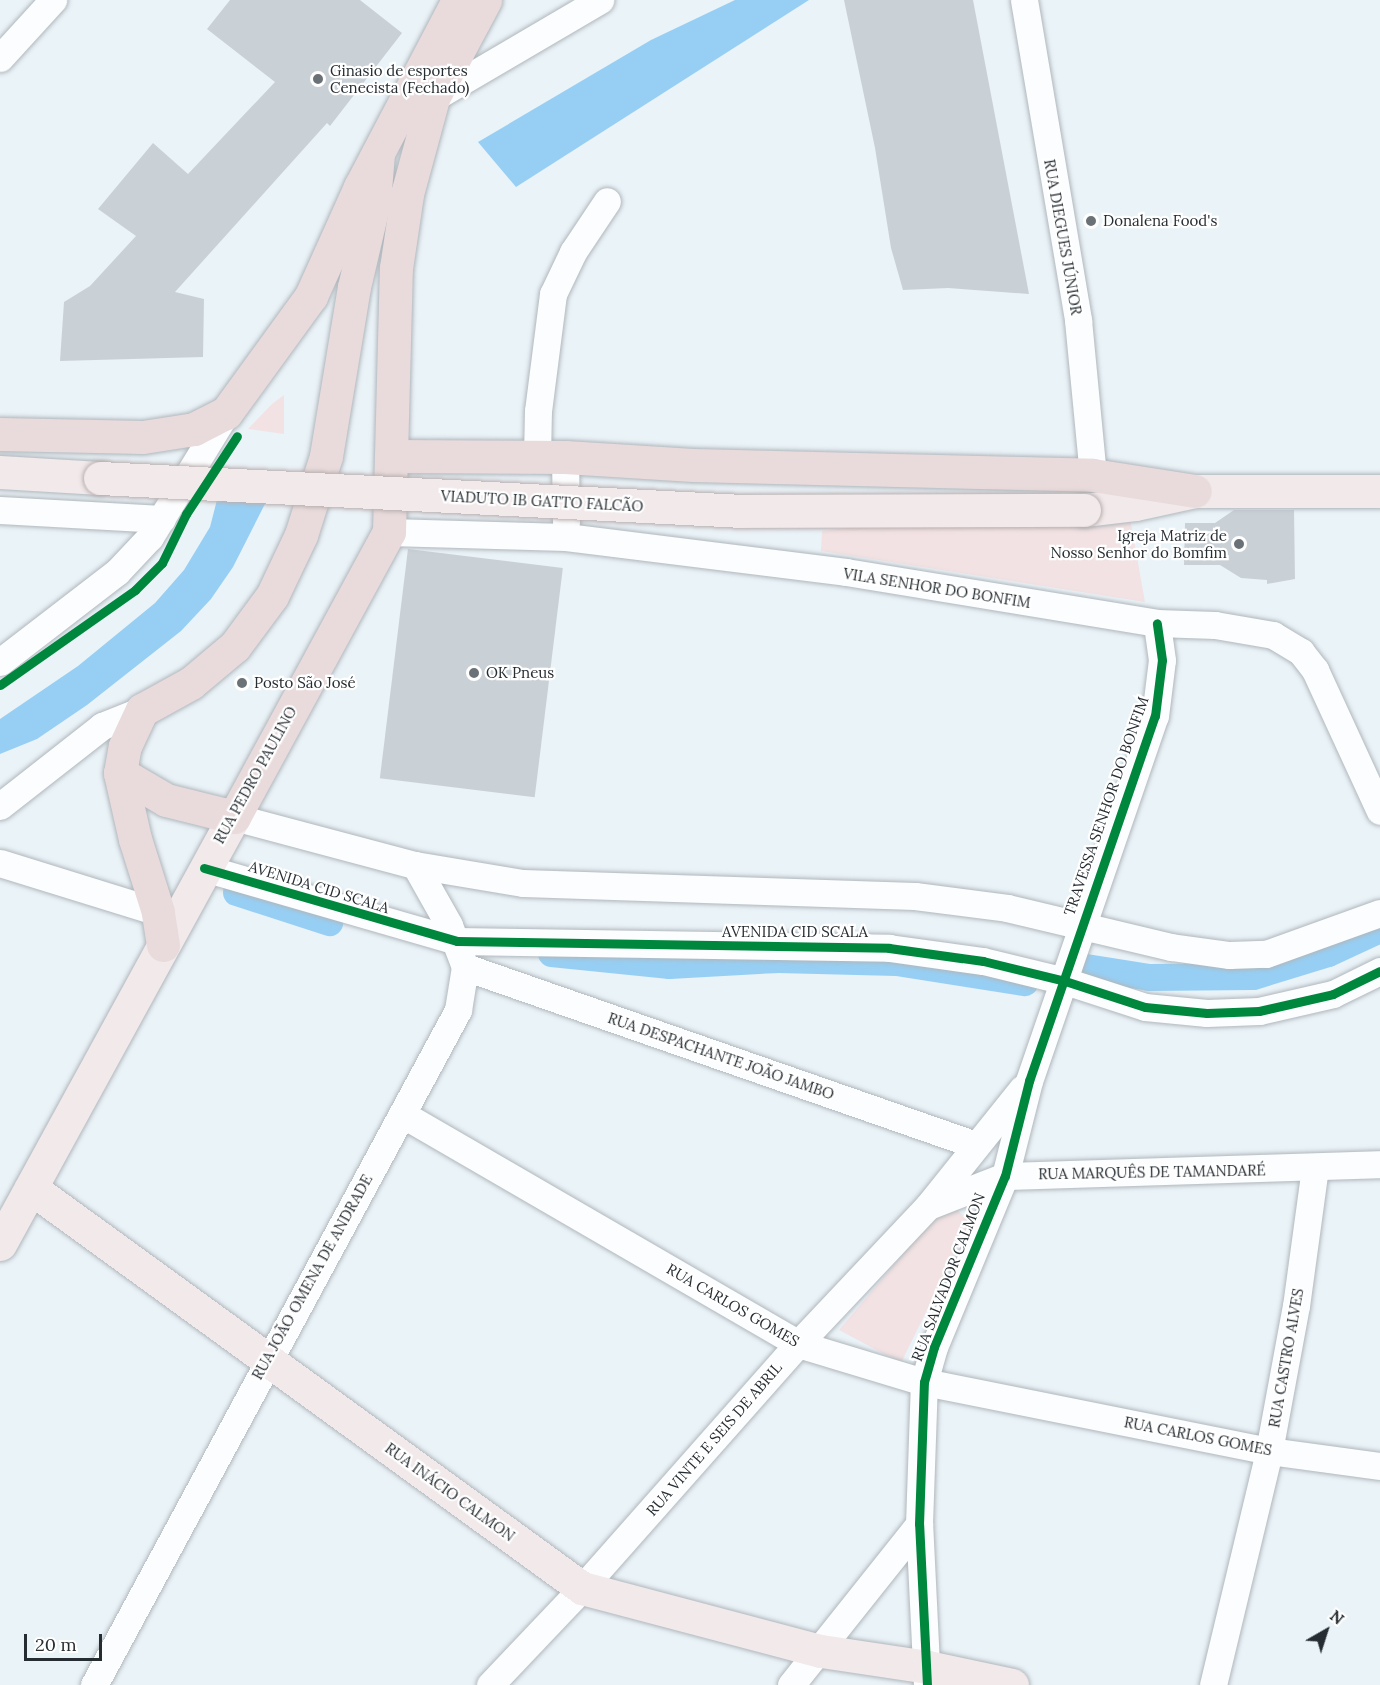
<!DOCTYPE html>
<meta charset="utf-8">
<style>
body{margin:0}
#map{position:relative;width:1380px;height:1685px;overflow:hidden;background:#eaf3f8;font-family:Lora,serif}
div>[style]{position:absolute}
.green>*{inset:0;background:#f2e2e3}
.water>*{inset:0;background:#97cff4}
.canal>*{height:27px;margin:-13.5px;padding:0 13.5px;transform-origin:13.5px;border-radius:13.5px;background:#97cff4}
.building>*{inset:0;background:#cad1d6;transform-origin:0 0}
.roads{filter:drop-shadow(0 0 2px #b0b7bc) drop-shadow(0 0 2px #b0b7bc)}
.minor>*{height:27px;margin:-13.5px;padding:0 13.5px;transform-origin:13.5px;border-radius:13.5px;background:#fcfdfe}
.major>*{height:33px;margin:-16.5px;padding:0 16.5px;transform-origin:16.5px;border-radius:16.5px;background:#f1e9ea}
.highway>*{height:33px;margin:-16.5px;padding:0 16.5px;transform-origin:16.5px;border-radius:16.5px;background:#e9dbdc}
.bridges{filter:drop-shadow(0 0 2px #b9aeaf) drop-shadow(0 0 2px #b9aeaf)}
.major-bridge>*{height:33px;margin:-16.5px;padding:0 16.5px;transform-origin:16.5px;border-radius:16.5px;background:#f1e9ea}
.cycleway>*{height:9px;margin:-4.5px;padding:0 4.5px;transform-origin:4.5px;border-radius:4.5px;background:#00873e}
.dots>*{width:16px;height:16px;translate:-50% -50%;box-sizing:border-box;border:3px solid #fff;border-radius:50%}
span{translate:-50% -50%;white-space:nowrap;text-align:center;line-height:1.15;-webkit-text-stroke:4.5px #fff;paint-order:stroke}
.poi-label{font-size:15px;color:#262d32}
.left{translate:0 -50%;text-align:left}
.right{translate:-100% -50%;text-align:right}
.street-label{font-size:15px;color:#262d32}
.north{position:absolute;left:1296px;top:1601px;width:60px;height:60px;-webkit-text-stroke:4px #fff;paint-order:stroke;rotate:39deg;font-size:16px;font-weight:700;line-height:24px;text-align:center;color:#262d32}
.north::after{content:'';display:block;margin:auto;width:21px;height:27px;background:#262d32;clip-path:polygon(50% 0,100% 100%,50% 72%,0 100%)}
.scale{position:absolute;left:24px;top:1634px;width:78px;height:27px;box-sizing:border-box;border:3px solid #262d32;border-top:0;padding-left:8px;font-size:18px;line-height:21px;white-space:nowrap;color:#262d32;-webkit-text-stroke:4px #fff;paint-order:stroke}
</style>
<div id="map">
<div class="green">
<i style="clip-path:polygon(284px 395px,284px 434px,248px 429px,272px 404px)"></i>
<i style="clip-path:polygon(1130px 518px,1145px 602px,821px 551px,822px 531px,892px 522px)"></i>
<i style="clip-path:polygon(955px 1208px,970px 1222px,901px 1363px,839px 1330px,936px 1215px)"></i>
</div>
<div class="water">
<i style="clip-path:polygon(735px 0,809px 0,516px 187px,478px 142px,651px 40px)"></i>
<i style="clip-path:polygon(218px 496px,268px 498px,233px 567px,211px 599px,181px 631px,87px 705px,37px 739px,0 754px,0 719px,78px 666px,155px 603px,184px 570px,210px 527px)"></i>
</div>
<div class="canal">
<i style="left:236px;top:892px;width:98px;rotate:17.9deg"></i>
<i style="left:551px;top:953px;width:119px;rotate:5.8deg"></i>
<i style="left:669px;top:965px;width:109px;rotate:-3.2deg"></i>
<i style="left:778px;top:959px;width:118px;rotate:1.5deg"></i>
<i style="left:896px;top:962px;width:130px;rotate:8.9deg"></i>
<i style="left:1086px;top:967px;width:64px;rotate:9deg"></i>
<i style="left:1149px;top:977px;width:104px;rotate:-0.6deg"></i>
<i style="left:1253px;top:976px;width:78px;rotate:-17deg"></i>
<i style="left:1328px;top:953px;width:57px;rotate:-24.8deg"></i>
</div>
<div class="building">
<i style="clip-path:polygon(230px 0,360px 0,402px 33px,330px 126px,327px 123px,175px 292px,204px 299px,203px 357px,60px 361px,64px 302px,90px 286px,136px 236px,98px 209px,153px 143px,188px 174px,275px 82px,207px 29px)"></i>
<i style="clip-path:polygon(844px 0,973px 0,1029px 294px,948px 288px,903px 290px,891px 248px,875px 148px)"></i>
<i style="clip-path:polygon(1234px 510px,1294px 510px,1295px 579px,1267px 584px,1267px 580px,1241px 578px,1220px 565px,1184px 565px,1185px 523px,1215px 523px)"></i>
<i style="left:408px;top:549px;width:156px;height:231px;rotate:7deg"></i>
</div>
<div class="roads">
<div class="minor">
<i style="left:1024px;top:0;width:325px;rotate:80.4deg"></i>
<i style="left:1078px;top:320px;width:156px;rotate:84.5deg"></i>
<i style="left:0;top:58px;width:79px;rotate:-47.6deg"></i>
<i style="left:433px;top:98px;width:194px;rotate:-30.4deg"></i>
<i style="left:537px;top:457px;width:46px;rotate:-88.8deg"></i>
<i style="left:538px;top:411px;width:118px;rotate:-82.7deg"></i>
<i style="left:553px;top:294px;width:47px;rotate:-64.5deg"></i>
<i style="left:573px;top:252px;width:61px;rotate:-56.3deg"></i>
<i style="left:565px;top:457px;width:65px;rotate:89.1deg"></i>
<i style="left:0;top:510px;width:162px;rotate:3.2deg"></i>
<i style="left:389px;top:532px;width:177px;rotate:1.6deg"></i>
<i style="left:566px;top:537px;width:282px;rotate:7.1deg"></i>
<i style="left:846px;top:572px;width:315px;rotate:9.3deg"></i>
<i style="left:1157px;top:623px;width:58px;rotate:2deg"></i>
<i style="left:1215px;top:625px;width:59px;rotate:9.8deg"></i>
<i style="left:1273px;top:635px;width:33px;rotate:31deg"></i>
<i style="left:1301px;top:652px;width:23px;rotate:52deg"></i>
<i style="left:1315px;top:670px;width:155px;rotate:65.3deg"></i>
<i style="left:0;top:662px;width:148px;rotate:-37.6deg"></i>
<i style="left:117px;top:572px;width:48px;rotate:-46.7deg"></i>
<i style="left:150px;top:537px;width:145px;rotate:-58.5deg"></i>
<i style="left:0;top:806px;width:130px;rotate:-38.1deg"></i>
<i style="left:102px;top:726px;width:43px;rotate:-21.8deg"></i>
<i style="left:234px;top:817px;width:187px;rotate:14.9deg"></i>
<i style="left:415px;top:865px;width:109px;rotate:9.5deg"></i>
<i style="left:523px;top:883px;width:392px;rotate:1.9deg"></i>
<i style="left:915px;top:896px;width:93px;rotate:7.4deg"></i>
<i style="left:1007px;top:908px;width:169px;rotate:13.4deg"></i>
<i style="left:1171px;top:947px;width:59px;rotate:7.9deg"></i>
<i style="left:1229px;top:955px;width:37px;rotate:-2deg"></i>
<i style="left:1266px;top:954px;width:121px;rotate:-19.8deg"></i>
<i style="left:0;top:863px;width:165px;rotate:17.2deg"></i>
<i style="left:204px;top:868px;width:263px;rotate:16.1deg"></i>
<i style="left:457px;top:941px;width:432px;rotate:0.9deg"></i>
<i style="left:889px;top:948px;width:95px;rotate:7.9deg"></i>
<i style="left:983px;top:961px;width:84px;rotate:13.7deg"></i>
<i style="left:1065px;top:981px;width:84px;rotate:18deg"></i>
<i style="left:1145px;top:1007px;width:62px;rotate:5.5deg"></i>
<i style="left:1207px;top:1013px;width:52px;rotate:-2.2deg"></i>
<i style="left:1259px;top:1011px;width:76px;rotate:-12.9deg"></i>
<i style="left:1333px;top:994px;width:52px;rotate:-26.1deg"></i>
<i style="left:465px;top:967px;width:541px;rotate:19.21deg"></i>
<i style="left:402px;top:1114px;width:458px;rotate:30.1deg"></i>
<i style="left:798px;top:1344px;width:132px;rotate:16.8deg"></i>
<i style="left:924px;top:1382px;width:352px;rotate:11.3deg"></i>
<i style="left:1269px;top:1451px;width:112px;rotate:7.7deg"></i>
<i style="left:931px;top:1205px;width:79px;rotate:-21.4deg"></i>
<i style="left:1005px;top:1176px;width:375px;rotate:-1.8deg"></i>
<i style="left:94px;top:1685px;width:767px;rotate:-61.66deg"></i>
<i style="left:458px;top:1010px;width:44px;rotate:-80.8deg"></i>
<i style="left:465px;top:967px;width:45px;rotate:-110.9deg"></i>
<i style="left:449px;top:925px;width:69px;rotate:-119.5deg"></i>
<i style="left:490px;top:1685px;width:134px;rotate:-46.5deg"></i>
<i style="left:582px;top:1588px;width:326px;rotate:-48.5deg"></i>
<i style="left:798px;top:1344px;width:191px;rotate:-46.7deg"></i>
<i style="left:929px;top:1205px;width:149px;rotate:-51.3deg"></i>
<i style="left:791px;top:1685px;width:206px;rotate:-51.5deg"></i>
<i style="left:927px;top:1685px;width:161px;rotate:-92.8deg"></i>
<i style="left:919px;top:1524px;width:142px;rotate:-88deg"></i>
<i style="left:924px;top:1382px;width:36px;rotate:-74deg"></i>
<i style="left:934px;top:1347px;width:185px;rotate:-67.5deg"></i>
<i style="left:1005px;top:1176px;width:98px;rotate:-75.8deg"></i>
<i style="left:1029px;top:1081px;width:386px;rotate:-71deg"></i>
<i style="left:1155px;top:716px;width:56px;rotate:-82.9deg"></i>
<i style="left:1162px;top:660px;width:37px;rotate:-98deg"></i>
<i style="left:1213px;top:1685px;width:241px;rotate:-76.5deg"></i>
<i style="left:1269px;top:1451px;width:147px;rotate:-79.5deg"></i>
<i style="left:1296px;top:1306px;width:139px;rotate:-82.2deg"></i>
</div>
<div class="major">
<i style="left:0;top:472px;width:100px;rotate:3.4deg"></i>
<i style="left:1084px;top:510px;width:51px;rotate:-6.7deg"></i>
<i style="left:1135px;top:504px;width:61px;rotate:-12.2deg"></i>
<i style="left:1195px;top:491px;width:185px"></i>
<i style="left:31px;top:1188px;width:681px;rotate:35.98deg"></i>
<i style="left:582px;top:1588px;width:247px;rotate:14.8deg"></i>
<i style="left:821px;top:1651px;width:108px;rotate:8.5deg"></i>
<i style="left:928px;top:1667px;width:86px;rotate:12.1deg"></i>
<i style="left:0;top:1244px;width:487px;rotate:-61.3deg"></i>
</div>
<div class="highway">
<i style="left:0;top:434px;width:143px;rotate:1.2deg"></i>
<i style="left:143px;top:437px;width:52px;rotate:-8.9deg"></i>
<i style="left:194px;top:429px;width:36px;rotate:-27deg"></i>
<i style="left:226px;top:413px;width:145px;rotate:-54deg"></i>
<i style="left:311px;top:296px;width:120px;rotate:-65.8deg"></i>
<i style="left:360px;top:187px;width:211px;rotate:-62.3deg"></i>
<i style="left:393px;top:456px;width:172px;rotate:0.3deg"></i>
<i style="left:565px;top:457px;width:128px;rotate:3.6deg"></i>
<i style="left:693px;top:465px;width:400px;rotate:1.4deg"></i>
<i style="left:1093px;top:475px;width:103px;rotate:8.9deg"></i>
<i style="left:120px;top:773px;width:53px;rotate:30.4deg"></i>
<i style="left:166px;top:800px;width:70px;rotate:14deg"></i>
<i style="left:234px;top:817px;width:324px;rotate:-61.5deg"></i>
<i style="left:389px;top:532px;width:264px;rotate:-88.5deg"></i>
<i style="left:396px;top:268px;width:75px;rotate:-81.5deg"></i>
<i style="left:407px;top:194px;width:99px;rotate:-74.8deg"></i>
<i style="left:433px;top:98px;width:111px;rotate:-62deg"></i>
<i style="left:163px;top:945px;width:33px;rotate:-99deg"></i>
<i style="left:158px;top:912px;width:77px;rotate:-107.5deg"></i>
<i style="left:135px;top:839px;width:68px;rotate:-102.8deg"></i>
<i style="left:120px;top:773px;width:27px;rotate:-80deg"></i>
<i style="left:125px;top:746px;width:40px;rotate:-65deg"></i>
<i style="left:142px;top:710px;width:56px;rotate:-28.9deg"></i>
<i style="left:191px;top:683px;width:57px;rotate:-40.1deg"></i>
<i style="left:235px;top:646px;width:62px;rotate:-53.5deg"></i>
<i style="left:272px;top:596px;width:68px;rotate:-64.6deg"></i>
<i style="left:301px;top:535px;width:83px;rotate:-72.4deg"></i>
<i style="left:326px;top:456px;width:171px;rotate:-80.6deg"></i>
<i style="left:354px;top:287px;width:87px;rotate:-76.8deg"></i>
<i style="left:374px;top:202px;width:49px;rotate:-85.3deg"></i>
</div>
</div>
<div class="bridges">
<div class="major-bridge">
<i style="left:100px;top:478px;width:643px;rotate:2.94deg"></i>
<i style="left:742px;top:511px;width:342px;rotate:-0.2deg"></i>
</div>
</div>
<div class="cycleway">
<i style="left:0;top:685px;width:165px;rotate:-35.1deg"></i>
<i style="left:135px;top:590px;width:38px;rotate:-45deg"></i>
<i style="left:162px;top:563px;width:55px;rotate:-63.9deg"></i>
<i style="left:186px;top:514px;width:93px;rotate:-56.8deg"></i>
<i style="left:204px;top:868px;width:263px;rotate:16.1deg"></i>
<i style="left:457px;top:941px;width:432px;rotate:0.9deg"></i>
<i style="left:889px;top:948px;width:95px;rotate:7.9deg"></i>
<i style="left:983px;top:961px;width:84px;rotate:13.7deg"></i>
<i style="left:1065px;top:981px;width:84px;rotate:18deg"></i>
<i style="left:1145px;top:1007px;width:62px;rotate:5.5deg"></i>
<i style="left:1207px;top:1013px;width:52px;rotate:-2.2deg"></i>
<i style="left:1259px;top:1011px;width:76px;rotate:-12.9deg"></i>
<i style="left:1333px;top:994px;width:52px;rotate:-26.1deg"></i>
<i style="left:927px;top:1685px;width:161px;rotate:-92.8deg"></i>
<i style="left:919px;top:1524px;width:142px;rotate:-88deg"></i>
<i style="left:924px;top:1382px;width:36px;rotate:-74deg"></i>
<i style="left:934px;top:1347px;width:185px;rotate:-67.5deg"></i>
<i style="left:1005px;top:1176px;width:98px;rotate:-75.8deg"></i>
<i style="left:1029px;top:1081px;width:386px;rotate:-71deg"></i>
<i style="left:1155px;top:716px;width:56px;rotate:-82.9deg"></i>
<i style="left:1162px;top:660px;width:37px;rotate:-98deg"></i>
</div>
<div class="dots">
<i style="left:318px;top:79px;background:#6b7277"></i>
<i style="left:1091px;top:221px;background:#6b7277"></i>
<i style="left:1239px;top:544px;background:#6b7277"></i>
<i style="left:474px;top:673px;background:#6b7277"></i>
<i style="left:242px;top:683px;background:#6b7277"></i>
</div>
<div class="poi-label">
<span class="left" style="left:330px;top:79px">Ginasio de esportes<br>Cenecista (Fechado)</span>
<span class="left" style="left:1103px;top:221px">Donalena Food's</span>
<span class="right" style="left:1227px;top:544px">Igreja Matriz de<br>Nosso Senhor do Bomfim</span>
<span class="left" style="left:486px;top:673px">OK Pneus</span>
<span class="left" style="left:254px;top:683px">Posto São José</span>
</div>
<div class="street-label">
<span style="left:1063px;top:237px;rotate:80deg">RUA DIEGUES JÚNIOR</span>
<span style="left:542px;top:501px;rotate:3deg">VIADUTO IB GATTO FALCÃO</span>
<span style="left:937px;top:588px;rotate:9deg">VILA SENHOR DO BONFIM</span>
<span style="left:255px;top:775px;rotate:-61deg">RUA PEDRO PAULINO</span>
<span style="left:1106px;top:806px;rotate:-71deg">TRAVESSA SENHOR DO BONFIM</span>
<span style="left:319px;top:887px;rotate:17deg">AVENIDA CID SCALA</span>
<span style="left:795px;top:932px">AVENIDA CID SCALA</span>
<span style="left:721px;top:1056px;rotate:19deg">RUA DESPACHANTE JOÃO JAMBO</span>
<span style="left:1152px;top:1172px;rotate:-1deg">RUA MARQUÊS DE TAMANDARÉ</span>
<span style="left:312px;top:1277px;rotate:-61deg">RUA JOÃO OMENA DE ANDRADE</span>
<span style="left:948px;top:1277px;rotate:-69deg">RUA SALVADOR CALMON</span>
<span style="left:733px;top:1305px;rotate:30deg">RUA CARLOS GOMES</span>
<span style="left:1286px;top:1358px;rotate:-80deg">RUA CASTRO ALVES</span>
<span style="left:1198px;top:1436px;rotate:11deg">RUA CARLOS GOMES</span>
<span style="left:714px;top:1439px;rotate:-49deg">RUA VINTE E SEIS DE ABRIL</span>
<span style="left:450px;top:1492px;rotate:36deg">RUA INÁCIO CALMON</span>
</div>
<div class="north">N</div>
<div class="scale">20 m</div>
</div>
